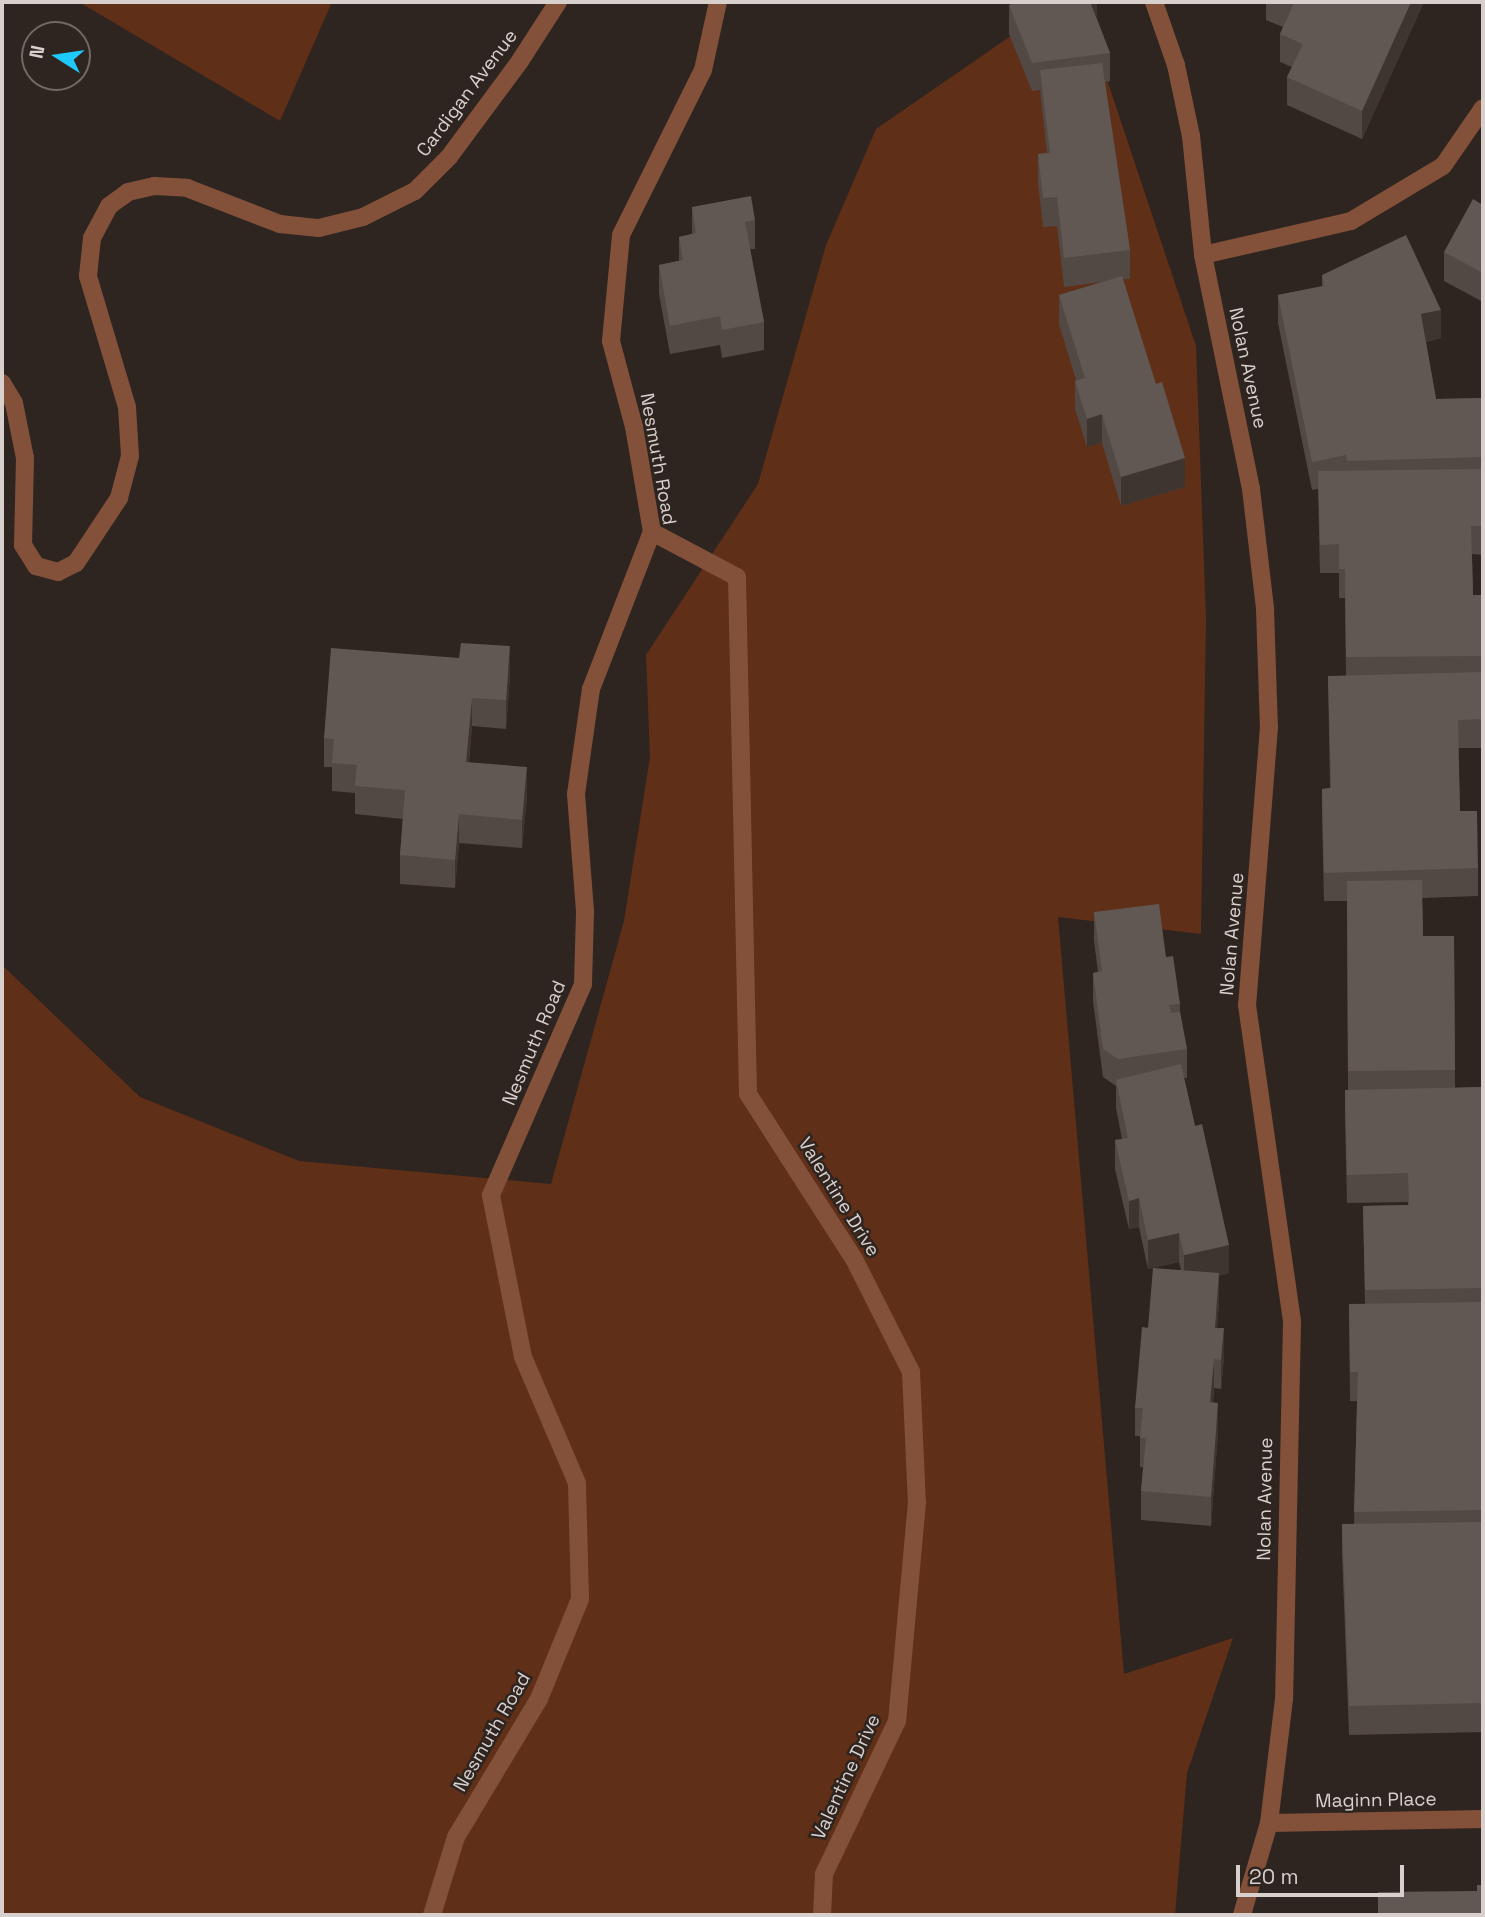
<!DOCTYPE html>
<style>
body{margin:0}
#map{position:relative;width:1485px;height:1917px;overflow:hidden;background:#2e2420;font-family:"Space Grotesk",sans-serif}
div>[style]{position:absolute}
.green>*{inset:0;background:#602f17}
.street>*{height:18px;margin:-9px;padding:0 9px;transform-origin:9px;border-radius:9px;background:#83513a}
.wall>*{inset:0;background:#534944}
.shaded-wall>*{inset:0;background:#3e3430}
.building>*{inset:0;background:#615853}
span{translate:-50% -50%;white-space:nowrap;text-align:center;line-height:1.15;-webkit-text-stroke:5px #2e2420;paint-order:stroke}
.street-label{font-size:19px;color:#d7d0cd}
.frame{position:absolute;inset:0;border:4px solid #d7d0cd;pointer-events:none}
.north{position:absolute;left:21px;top:21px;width:70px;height:70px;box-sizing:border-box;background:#2e2420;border:2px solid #726965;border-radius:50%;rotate:282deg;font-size:19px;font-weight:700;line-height:28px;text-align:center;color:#d7d0cd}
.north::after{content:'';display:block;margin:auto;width:24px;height:32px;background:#1dc9fd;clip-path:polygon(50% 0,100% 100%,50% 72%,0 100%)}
.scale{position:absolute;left:1236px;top:1865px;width:168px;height:32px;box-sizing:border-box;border:4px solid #d7d0cd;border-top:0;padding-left:9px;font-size:21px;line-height:24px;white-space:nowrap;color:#d7d0cd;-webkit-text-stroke:5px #2e2420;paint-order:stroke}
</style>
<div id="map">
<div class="green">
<i style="clip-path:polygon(79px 2px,332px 2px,280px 121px)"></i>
<i style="clip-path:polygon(1060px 2px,1081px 2px,1196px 346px,1206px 618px,1201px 934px,1058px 917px,1124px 1674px,1233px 1638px,1187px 1773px,1175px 1915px,2px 1915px,2px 965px,140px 1097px,299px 1161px,551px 1184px,624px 921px,650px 757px,646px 655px,758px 484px,826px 245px,876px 129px)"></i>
</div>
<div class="street">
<i style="left:1154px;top:2px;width:67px;rotate:70.8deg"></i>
<i style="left:1176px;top:65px;width:73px;rotate:78.1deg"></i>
<i style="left:1191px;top:136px;width:120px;rotate:84.2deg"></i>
<i style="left:1203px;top:255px;width:239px;rotate:78.4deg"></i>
<i style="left:1251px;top:489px;width:121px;rotate:83.3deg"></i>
<i style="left:1265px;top:609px;width:118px;rotate:88.1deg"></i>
<i style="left:1269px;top:727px;width:279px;rotate:94.5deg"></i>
<i style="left:1247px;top:1005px;width:320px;rotate:81.9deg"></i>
<i style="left:1292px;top:1322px;width:377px;rotate:91.2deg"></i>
<i style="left:1284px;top:1699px;width:125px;rotate:96.9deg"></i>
<i style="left:1269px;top:1823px;width:96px;rotate:106.4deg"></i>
<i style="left:1203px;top:255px;width:152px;rotate:-12.9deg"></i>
<i style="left:1351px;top:221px;width:107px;rotate:-30.9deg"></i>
<i style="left:1443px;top:166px;width:70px;rotate:-55.4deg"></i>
<i style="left:2px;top:383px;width:23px;rotate:59deg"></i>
<i style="left:14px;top:403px;width:56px;rotate:78.7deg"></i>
<i style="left:25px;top:458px;width:87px;rotate:91.3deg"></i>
<i style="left:23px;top:545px;width:25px;rotate:58deg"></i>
<i style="left:36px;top:566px;width:23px;rotate:15deg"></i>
<i style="left:58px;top:572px;width:20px;rotate:-27deg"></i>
<i style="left:76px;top:563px;width:78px;rotate:-56.5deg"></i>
<i style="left:119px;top:498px;width:43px;rotate:-75.3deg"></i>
<i style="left:130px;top:456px;width:49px;rotate:-93.5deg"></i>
<i style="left:127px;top:407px;width:137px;rotate:-106.6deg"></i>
<i style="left:88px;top:276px;width:38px;rotate:-84deg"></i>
<i style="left:92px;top:238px;width:36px;rotate:-62deg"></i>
<i style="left:109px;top:206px;width:24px;rotate:-36deg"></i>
<i style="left:128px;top:192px;width:27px;rotate:-13deg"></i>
<i style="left:154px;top:186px;width:33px;rotate:3deg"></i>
<i style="left:187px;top:188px;width:100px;rotate:21.2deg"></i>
<i style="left:280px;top:224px;width:39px;rotate:6deg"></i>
<i style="left:319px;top:228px;width:45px;rotate:-14deg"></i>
<i style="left:363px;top:217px;width:58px;rotate:-26.6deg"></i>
<i style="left:415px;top:191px;width:48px;rotate:-45deg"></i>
<i style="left:449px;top:157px;width:119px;rotate:-53.5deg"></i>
<i style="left:520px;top:61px;width:70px;rotate:-57.2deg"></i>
<i style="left:652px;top:532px;width:96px;rotate:27.9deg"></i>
<i style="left:737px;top:577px;width:517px;rotate:88.78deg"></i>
<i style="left:748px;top:1094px;width:196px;rotate:57.3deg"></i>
<i style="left:854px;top:1259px;width:127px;rotate:63.2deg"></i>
<i style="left:911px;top:1372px;width:130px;rotate:87.4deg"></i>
<i style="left:917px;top:1502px;width:220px;rotate:95.2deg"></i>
<i style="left:897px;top:1721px;width:170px;rotate:115.5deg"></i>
<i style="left:824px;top:1874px;width:41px;rotate:92.8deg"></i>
<i style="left:1269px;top:1823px;width:214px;rotate:-1.1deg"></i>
<i style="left:432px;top:1915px;width:82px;rotate:-72.9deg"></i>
<i style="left:456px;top:1837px;width:161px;rotate:-59deg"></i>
<i style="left:539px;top:1699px;width:108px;rotate:-67.7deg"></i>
<i style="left:580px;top:1599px;width:116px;rotate:-91.5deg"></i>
<i style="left:577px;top:1483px;width:137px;rotate:-113.2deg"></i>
<i style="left:523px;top:1357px;width:165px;rotate:-101.2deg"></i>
<i style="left:491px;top:1195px;width:230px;rotate:-66.4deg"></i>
<i style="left:583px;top:984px;width:73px;rotate:-88.4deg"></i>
<i style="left:585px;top:911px;width:117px;rotate:-94.4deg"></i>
<i style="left:576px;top:794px;width:106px;rotate:-81.9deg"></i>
<i style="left:591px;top:689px;width:168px;rotate:-68.8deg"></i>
<i style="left:652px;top:532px;width:107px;rotate:-99.7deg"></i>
<i style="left:634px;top:427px;width:89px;rotate:-105deg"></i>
<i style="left:611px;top:341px;width:106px;rotate:-84.6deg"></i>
<i style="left:621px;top:235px;width:184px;rotate:-63.6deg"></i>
<i style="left:703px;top:70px;width:70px;rotate:-77.6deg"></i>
</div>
<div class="wall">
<i style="clip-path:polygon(1011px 2px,1097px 2px,1096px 16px,1110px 53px,1110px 81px,1105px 82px,1130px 250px,1130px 279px,1123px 279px,1185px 487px,1121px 506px,1102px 443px,1087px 447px,1075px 409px,1075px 381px,1076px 380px,1059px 324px,1059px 295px,1102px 282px,1064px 287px,1057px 226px,1043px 227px,1038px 182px,1038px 154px,1047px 153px,1040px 90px,1032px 91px,1009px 34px,1009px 5px,1012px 4px)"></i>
<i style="clip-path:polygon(1266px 2px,1424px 2px,1362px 139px,1287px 105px,1287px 77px,1292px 67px,1280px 62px,1280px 34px,1283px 27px,1266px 20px)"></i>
<i style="clip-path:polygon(1483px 205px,1483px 302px,1444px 281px,1444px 252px)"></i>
<i style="clip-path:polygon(692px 207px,755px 220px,755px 249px,750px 249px,764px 322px,764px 350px,722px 358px,720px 345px,670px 354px,659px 294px,659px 265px,679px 261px,679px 237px,692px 234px)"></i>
<i style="clip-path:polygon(1322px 275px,1441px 338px,1426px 342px,1436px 399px,1483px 398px,1483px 555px,1472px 554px,1473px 595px,1483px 595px,1483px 748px,1458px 748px,1460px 811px,1478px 868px,1478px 896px,1422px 898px,1423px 936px,1454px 936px,1455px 1088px,1483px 1087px,1483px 1608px,1482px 1608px,1483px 1732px,1349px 1735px,1342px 1553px,1342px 1524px,1354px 1524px,1357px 1401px,1350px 1401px,1349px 1304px,1365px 1304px,1363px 1206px,1408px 1205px,1408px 1202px,1347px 1203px,1345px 1119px,1345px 1090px,1348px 1090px,1347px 901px,1324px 901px,1322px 817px,1322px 789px,1330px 788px,1328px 676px,1346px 676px,1345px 598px,1339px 598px,1339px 573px,1320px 573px,1318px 489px,1312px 490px,1278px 323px,1278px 295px,1322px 286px)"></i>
<i style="clip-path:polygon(459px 658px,510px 675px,506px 729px,472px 726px,469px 762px,527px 796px,522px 848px,459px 843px,455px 888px,400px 884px,400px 855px,403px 819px,355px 814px,355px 793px,332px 791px,332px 767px,324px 767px,324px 738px)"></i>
<i style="clip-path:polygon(1094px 912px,1166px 957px,1180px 1004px,1180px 1012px,1187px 1049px,1187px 1078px,1184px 1078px,1229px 1273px,1219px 1276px,1219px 1302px,1217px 1328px,1224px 1357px,1221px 1389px,1214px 1388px,1213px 1403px,1218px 1432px,1211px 1526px,1141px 1520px,1141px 1491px,1143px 1467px,1140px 1467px,1140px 1436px,1135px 1436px,1135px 1408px,1148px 1328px,1181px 1270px,1179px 1262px,1148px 1269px,1139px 1227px,1129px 1229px,1115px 1169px,1115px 1140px,1122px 1139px,1116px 1108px,1116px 1086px,1103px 1077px,1093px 1001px,1093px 973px,1098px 972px,1094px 941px)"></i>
</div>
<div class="shaded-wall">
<i style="clip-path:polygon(1086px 2px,1097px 2px,1097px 16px,1086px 20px)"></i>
<i style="clip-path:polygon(1411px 2px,1424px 2px,1362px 139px,1362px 111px)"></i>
<i style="clip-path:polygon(1441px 310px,1441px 338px,1421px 343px,1421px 314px)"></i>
<i style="clip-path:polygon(1102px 414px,1102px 443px,1087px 447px,1087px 419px)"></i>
<i style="clip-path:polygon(1185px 458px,1185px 487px,1121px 506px,1121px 477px)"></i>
<i style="clip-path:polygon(510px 646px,510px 675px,506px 729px,506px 700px)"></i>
<i style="clip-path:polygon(472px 698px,472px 726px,466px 791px,466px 762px)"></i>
<i style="clip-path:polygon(527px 767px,527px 796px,522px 848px,522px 820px)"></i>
<i style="clip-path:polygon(459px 814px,459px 843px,455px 888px,455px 860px)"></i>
<i style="clip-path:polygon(1139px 1198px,1139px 1227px,1129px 1229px,1129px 1201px)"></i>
<i style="clip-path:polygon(1179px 1233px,1179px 1262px,1148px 1269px,1148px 1240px)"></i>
<i style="clip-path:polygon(1229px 1245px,1229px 1273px,1219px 1276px,1219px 1302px,1215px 1356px,1184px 1284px,1184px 1255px)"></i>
<i style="clip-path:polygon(1224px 1328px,1224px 1357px,1221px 1389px,1221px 1360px)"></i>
<i style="clip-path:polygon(1214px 1359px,1214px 1388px,1210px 1431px,1210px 1402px)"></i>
<i style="clip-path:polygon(1218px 1403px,1218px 1432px,1211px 1526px,1211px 1497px)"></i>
</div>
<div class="building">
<i style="clip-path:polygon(1017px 2px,1090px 2px,1110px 53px,1032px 63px,1009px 5px)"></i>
<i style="clip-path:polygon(1290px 2px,1411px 2px,1362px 111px,1287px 77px,1303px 44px,1280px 34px,1294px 3px)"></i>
<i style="clip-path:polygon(1102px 63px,1130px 250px,1064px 258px,1057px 197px,1043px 198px,1038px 154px,1050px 153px,1040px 70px)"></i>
<i style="clip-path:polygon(751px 196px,755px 220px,745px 222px,764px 322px,722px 330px,720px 316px,670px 326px,659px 265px,683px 260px,679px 237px,696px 233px,692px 207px)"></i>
<i style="clip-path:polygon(1473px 199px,1483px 205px,1483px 273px,1444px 252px)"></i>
<i style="clip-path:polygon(1406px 235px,1441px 310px,1421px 314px,1436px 399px,1483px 398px,1483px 457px,1347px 461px,1346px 455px,1312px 462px,1278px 295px,1324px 286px,1322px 275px)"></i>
<i style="clip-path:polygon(1122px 276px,1156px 384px,1162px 382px,1185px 458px,1121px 477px,1102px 414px,1087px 419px,1075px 381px,1085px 378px,1059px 295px)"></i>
<i style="clip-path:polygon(1483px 469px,1483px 526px,1471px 526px,1473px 595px,1483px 595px,1483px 656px,1346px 657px,1345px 569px,1339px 569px,1339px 544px,1320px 545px,1318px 471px)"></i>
<i style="clip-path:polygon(461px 643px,510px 646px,506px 700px,472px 698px,466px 762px,527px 767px,522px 820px,459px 814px,455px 860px,400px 855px,405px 790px,355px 786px,357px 765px,332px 763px,334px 739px,324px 738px,331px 648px,459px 658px)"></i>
<i style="clip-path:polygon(1482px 672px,1483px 719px,1458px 720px,1460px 811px,1477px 811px,1478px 868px,1324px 873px,1322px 789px,1331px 788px,1328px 676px)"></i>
<i style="clip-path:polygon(1422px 880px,1423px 936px,1454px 936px,1455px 1070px,1348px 1071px,1347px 881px)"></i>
<i style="clip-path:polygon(1159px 904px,1166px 957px,1173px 956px,1180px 1004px,1169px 1005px,1171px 1013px,1180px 1012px,1187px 1049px,1118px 1059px,1103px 1049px,1093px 973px,1102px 971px,1094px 912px)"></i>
<i style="clip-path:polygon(1181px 1064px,1195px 1126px,1202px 1124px,1229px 1245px,1184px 1255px,1179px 1233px,1148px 1240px,1139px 1198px,1129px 1201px,1115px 1140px,1128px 1138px,1116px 1080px)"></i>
<i style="clip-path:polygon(1483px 1087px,1483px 1288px,1365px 1290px,1363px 1206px,1409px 1205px,1408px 1173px,1347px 1175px,1345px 1090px)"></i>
<i style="clip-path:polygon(1153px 1268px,1219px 1273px,1215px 1328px,1224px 1328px,1221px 1360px,1214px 1359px,1210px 1402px,1218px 1403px,1211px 1497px,1141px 1491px,1146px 1438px,1140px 1438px,1143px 1408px,1135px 1408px,1142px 1327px,1148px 1328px)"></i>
<i style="clip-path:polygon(1483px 1302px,1483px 1510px,1354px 1512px,1358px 1372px,1350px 1372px,1349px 1304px)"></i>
<i style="clip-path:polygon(1483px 1522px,1483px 1579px,1482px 1579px,1483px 1703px,1349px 1706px,1342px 1524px)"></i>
<i style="clip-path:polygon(1477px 1885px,1483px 1885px,1483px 1915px,1378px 1915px,1378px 1892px,1477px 1891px)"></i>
</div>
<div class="street-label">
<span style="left:467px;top:93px;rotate:-53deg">Cardigan Avenue</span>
<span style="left:1248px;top:368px;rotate:78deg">Nolan Avenue</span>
<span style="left:658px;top:459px;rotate:80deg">Nesmuth Road</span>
<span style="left:1232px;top:934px;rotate:-85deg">Nolan Avenue</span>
<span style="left:534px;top:1043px;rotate:-67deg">Nesmuth Road</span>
<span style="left:839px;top:1197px;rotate:58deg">Valentine Drive</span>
<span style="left:1265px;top:1499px;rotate:-89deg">Nolan Avenue</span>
<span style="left:492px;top:1732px;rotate:-60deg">Nesmuth Road</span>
<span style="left:846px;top:1777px;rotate:-65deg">Valentine Drive</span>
<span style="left:1376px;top:1800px;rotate:-1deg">Maginn Place</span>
</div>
<div class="frame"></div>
<div class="north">N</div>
<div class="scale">20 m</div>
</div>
